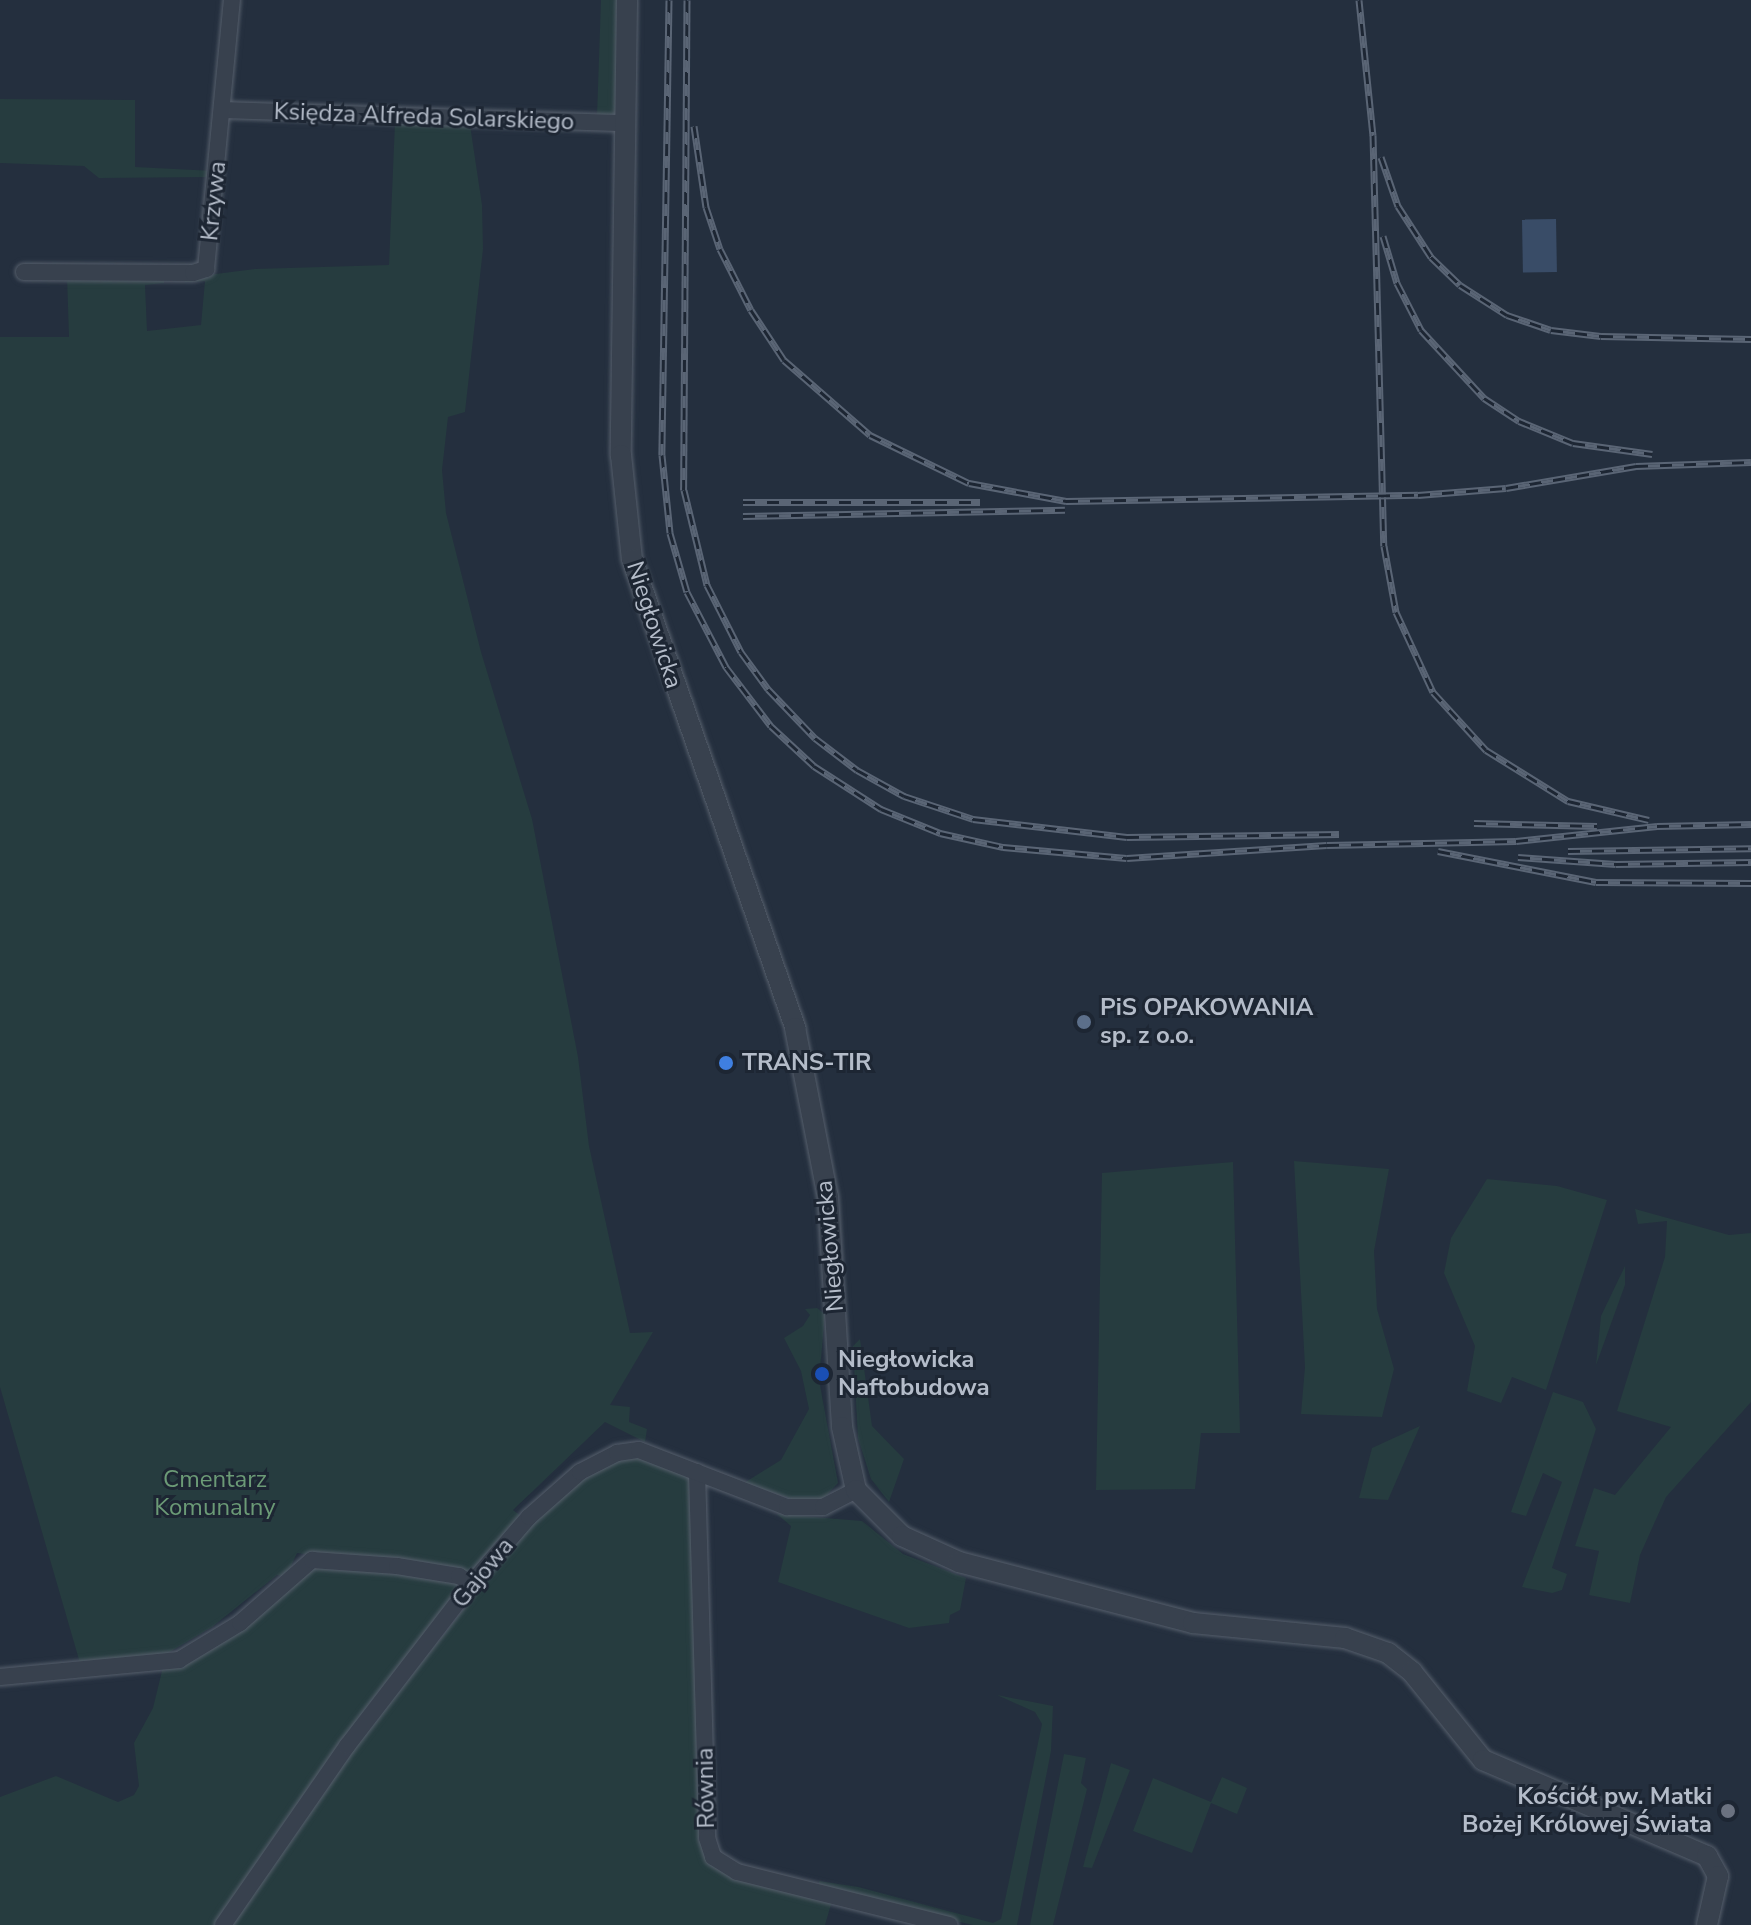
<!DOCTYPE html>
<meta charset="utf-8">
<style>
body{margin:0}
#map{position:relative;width:1751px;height:1925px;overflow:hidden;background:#242f3e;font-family:"Nunito Sans",sans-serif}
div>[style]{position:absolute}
.green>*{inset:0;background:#263c3f}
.water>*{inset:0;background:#394c67;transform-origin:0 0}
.roads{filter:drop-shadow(0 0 2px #565f6c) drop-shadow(0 0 2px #565f6c)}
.minor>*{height:16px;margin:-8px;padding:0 8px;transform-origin:8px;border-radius:8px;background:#38414e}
.tertiary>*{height:20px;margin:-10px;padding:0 10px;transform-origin:10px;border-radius:10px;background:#38414e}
.rail>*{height:7px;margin-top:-3.5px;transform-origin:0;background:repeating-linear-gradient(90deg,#1d2633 0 12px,#5a6575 0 24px);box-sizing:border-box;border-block:2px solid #5a6575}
.dots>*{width:22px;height:22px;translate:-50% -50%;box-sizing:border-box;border:4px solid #1d2633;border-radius:50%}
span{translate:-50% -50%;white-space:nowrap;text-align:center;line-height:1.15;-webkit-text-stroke:6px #1d2633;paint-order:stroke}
.street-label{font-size:24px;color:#b4bcc9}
.poi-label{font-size:24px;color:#b4bcc9;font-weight:700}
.left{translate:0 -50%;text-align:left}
.right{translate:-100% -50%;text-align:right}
.park-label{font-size:24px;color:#6b9a76}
</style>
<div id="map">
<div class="green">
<i style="clip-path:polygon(601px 0,617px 0,617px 114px,597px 116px)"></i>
<i style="clip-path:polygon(0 99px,135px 100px,135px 167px,214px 171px,213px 177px,99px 178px,84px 166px,0 163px)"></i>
<i style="clip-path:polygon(395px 122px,470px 125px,482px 205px,483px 249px,465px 412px,448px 417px,442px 470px,446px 513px,481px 652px,532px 819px,578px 1057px,589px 1146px,630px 1333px,653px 1332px,610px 1405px,630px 1407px,629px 1422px,647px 1429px,645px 1442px,605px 1422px,513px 1510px,521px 1516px,469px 1574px,297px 1553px,286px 1577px,277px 1575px,212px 1627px,161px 1657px,80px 1663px,0 1387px,0 337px,69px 337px,67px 276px,164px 276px,164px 283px,145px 285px,147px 331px,201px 325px,205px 281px,185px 282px,184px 278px,255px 269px,389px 265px)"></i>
<i style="clip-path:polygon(1294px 1161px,1389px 1169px,1374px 1251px,1377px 1309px,1394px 1369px,1382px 1417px,1301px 1414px,1305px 1367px)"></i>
<i style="clip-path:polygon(1233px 1162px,1240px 1433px,1201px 1433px,1195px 1489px,1096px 1490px,1102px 1173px)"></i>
<i style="clip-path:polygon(1487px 1179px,1557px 1186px,1607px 1200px,1546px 1390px,1512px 1377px,1501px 1403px,1467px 1391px,1475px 1346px,1444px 1273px,1451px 1238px)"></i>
<i style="clip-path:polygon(1635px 1209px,1729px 1235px,1751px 1233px,1751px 1402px,1666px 1497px,1640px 1555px,1630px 1603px,1589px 1595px,1599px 1551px,1575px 1546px,1594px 1488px,1615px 1495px,1671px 1427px,1617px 1411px,1665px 1257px,1667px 1221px,1638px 1224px)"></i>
<i style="clip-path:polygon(1625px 1266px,1625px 1285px,1596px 1365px,1601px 1316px)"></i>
<i style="clip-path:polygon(817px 1308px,825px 1314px,819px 1380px,838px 1483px,820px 1502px,798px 1501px,744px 1483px,781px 1460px,809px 1409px,801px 1371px,784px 1338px,803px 1326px,810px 1315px,805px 1309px)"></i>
<i style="clip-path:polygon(860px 1339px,872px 1426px,904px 1459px,889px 1502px,871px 1479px,858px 1438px,853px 1346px)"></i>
<i style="clip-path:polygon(1553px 1392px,1583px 1402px,1596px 1429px,1552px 1568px,1567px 1574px,1562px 1590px,1552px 1593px,1522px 1587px,1562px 1482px,1543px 1473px,1526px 1516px,1511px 1512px)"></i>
<i style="clip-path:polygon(1420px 1426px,1388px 1500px,1359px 1498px,1372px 1448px)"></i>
<i style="clip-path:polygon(638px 1457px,691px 1475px,708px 1856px,832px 1901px,825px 1925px,230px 1925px,350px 1754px,533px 1521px,576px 1483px,624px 1458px)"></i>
<i style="clip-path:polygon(777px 1514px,862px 1521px,903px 1554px,966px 1578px,960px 1610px,950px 1615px,949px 1623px,909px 1628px,778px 1582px,791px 1526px)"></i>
<i style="clip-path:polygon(331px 1565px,464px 1583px,349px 1731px,215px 1925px,0 1925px,0 1797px,56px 1776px,118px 1802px,134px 1795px,139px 1786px,134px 1743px,153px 1708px,163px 1667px,315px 1567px)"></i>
<i style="clip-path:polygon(997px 1695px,1053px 1706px,1051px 1751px,1017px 1925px,973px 1925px,819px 1889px,819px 1881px,858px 1887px,993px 1923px,1001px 1919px,1042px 1724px,1035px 1712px)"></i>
<i style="clip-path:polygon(1064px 1754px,1086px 1758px,1081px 1783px,1087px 1789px,1053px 1925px,1030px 1925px)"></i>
<i style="clip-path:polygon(1111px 1763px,1130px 1770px,1092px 1868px,1083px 1867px)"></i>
<i style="clip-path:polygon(1222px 1777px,1247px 1788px,1237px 1814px,1211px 1803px,1192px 1853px,1133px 1831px,1153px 1778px,1211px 1802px)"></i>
</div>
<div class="water">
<i style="left:1556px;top:219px;width:53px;height:34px;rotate:89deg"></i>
</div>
<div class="roads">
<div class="minor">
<i style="left:223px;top:110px;width:402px;rotate:1.9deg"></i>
<i style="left:24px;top:272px;width:169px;rotate:0.3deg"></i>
<i style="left:193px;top:273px;width:14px;rotate:-17deg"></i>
<i style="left:206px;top:269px;width:270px;rotate:-84.5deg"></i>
<i style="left:697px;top:1472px;width:366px;rotate:88.4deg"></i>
<i style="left:707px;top:1838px;width:20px;rotate:72deg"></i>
<i style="left:713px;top:1857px;width:28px;rotate:32deg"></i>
<i style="left:737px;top:1872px;width:219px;rotate:14deg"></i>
<i style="left:0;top:1677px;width:180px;rotate:-5.4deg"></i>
<i style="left:179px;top:1660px;width:71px;rotate:-31.2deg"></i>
<i style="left:240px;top:1623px;width:96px;rotate:-41.2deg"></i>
<i style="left:312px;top:1560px;width:85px;rotate:4deg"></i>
<i style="left:397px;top:1566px;width:63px;rotate:9.2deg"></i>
<i style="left:459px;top:1576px;width:15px;rotate:32deg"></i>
<i style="left:223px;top:1925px;width:218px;rotate:-55.3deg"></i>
<i style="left:347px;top:1746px;width:213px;rotate:-52.4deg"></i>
<i style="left:477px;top:1577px;width:79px;rotate:-49.1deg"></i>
<i style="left:529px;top:1517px;width:68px;rotate:-41.4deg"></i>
<i style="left:580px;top:1472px;width:42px;rotate:-27.2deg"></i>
<i style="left:617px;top:1453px;width:22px;rotate:-8deg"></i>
<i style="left:639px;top:1450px;width:159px;rotate:21.1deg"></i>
<i style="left:787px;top:1507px;width:36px"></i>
<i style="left:823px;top:1507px;width:37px;rotate:-27deg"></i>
</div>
<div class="tertiary">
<i style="left:627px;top:0;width:455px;rotate:90.8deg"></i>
<i style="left:621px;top:455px;width:105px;rotate:84deg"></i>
<i style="left:632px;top:559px;width:497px;rotate:70.8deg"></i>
<i style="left:795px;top:1028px;width:172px;rotate:79deg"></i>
<i style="left:828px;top:1197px;width:230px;rotate:86.5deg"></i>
<i style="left:842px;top:1427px;width:65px;rotate:77.5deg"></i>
<i style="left:856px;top:1490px;width:65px;rotate:45deg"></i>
<i style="left:902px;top:1536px;width:63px;rotate:24.5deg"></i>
<i style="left:959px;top:1562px;width:242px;rotate:14.6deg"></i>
<i style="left:1193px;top:1623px;width:153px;rotate:5.6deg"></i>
<i style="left:1345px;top:1638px;width:46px;rotate:19.2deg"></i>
<i style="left:1388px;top:1653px;width:31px;rotate:38deg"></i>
<i style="left:1412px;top:1672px;width:113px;rotate:51.1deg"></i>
<i style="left:1483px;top:1760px;width:244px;rotate:23.2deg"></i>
<i style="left:1707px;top:1856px;width:23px;rotate:61deg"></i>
<i style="left:1718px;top:1876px;width:50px;rotate:102.7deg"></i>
</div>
</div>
<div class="rail">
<i style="left:669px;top:0;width:455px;rotate:90.9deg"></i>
<i style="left:662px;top:455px;width:78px;rotate:84.1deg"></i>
<i style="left:670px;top:533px;width:61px;rotate:73.9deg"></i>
<i style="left:687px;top:592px;width:85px;rotate:62.5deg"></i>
<i style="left:726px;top:667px;width:74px;rotate:52.7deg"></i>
<i style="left:771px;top:726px;width:59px;rotate:42.9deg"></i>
<i style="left:814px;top:766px;width:80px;rotate:32.7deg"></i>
<i style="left:881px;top:809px;width:64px;rotate:22.1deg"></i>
<i style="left:940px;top:833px;width:65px;rotate:12.5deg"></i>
<i style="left:1003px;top:847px;width:124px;rotate:5.1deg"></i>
<i style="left:1127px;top:858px;width:200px;rotate:-3.7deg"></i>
<i style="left:1327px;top:845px;width:189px;rotate:-1.2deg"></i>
<i style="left:1516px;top:841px;width:142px;rotate:-6.1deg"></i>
<i style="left:1657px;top:826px;width:94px;rotate:-1.2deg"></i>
<i style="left:687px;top:0;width:490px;rotate:90.4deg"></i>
<i style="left:684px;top:490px;width:98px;rotate:76.4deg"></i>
<i style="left:707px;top:585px;width:75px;rotate:63.1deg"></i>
<i style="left:741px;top:652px;width:46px;rotate:53.9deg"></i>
<i style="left:768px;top:689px;width:68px;rotate:46.2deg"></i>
<i style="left:815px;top:738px;width:53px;rotate:37.3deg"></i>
<i style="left:857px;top:770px;width:54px;rotate:29deg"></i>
<i style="left:904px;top:796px;width:73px;rotate:18.4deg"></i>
<i style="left:973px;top:819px;width:155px;rotate:6.7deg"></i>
<i style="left:1127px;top:837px;width:212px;rotate:-0.8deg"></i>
<i style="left:1359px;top:0;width:136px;rotate:84.1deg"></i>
<i style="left:1373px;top:135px;width:411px;rotate:88.5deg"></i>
<i style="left:1384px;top:546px;width:67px;rotate:79.7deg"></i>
<i style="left:1396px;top:612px;width:88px;rotate:65.2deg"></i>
<i style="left:1433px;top:692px;width:79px;rotate:47.6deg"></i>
<i style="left:1486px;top:750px;width:97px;rotate:31.9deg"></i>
<i style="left:1568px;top:801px;width:83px;rotate:13.2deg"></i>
<i style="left:694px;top:126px;width:82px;rotate:81.6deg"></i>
<i style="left:706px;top:207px;width:44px;rotate:71.6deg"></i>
<i style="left:720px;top:249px;width:68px;rotate:63.1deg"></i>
<i style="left:751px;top:310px;width:60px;rotate:56.6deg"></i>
<i style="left:784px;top:360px;width:114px;rotate:41.1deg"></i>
<i style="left:870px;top:435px;width:110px;rotate:25.9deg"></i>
<i style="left:969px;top:483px;width:99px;rotate:10.5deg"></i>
<i style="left:1066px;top:501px;width:352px;rotate:-1deg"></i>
<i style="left:1418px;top:495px;width:88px;rotate:-4.5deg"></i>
<i style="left:1506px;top:488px;width:132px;rotate:-9.6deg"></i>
<i style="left:1636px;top:466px;width:115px;rotate:-2deg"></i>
<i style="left:1381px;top:157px;width:52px;rotate:70.9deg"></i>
<i style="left:1398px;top:206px;width:61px;rotate:57.1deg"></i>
<i style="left:1431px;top:257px;width:40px;rotate:44deg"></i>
<i style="left:1460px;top:285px;width:56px;rotate:32.6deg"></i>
<i style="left:1507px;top:315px;width:46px;rotate:18.8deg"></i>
<i style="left:1551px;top:330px;width:50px;rotate:6.8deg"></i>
<i style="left:1601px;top:336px;width:150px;rotate:1.1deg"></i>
<i style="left:1383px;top:236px;width:49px;rotate:73.4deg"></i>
<i style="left:1397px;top:283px;width:53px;rotate:62.9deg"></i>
<i style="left:1421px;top:330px;width:93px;rotate:47.2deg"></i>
<i style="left:1484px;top:398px;width:42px;rotate:33.3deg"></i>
<i style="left:1519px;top:421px;width:58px;rotate:22.2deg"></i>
<i style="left:1573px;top:443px;width:80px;rotate:7.9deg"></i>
<i style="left:743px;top:502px;width:237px"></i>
<i style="left:743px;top:516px;width:322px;rotate:-1.1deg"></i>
<i style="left:1474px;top:823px;width:123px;rotate:1.4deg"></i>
<i style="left:1438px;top:851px;width:161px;rotate:11.1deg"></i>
<i style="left:1596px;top:882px;width:155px;rotate:0.4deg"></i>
<i style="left:1568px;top:851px;width:183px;rotate:-0.9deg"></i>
<i style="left:1518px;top:857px;width:98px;rotate:4.1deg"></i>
<i style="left:1616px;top:864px;width:135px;rotate:-0.8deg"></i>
</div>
<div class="dots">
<i style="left:1084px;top:1022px;background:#5c6f8a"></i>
<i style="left:726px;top:1063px;background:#3f7fe0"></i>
<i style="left:822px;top:1374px;background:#1a4fb4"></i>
<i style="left:1728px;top:1811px;background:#6b7280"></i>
</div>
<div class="street-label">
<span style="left:424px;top:117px;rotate:2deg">Księdza Alfreda Solarskiego</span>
<span style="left:214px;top:201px;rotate:-84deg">Krzywa</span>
<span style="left:654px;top:625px;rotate:72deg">Niegłowicka</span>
<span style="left:830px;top:1246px;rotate:-95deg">Niegłowicka</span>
<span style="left:483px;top:1573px;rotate:-51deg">Gajowa</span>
<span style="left:706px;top:1788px;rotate:-91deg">Równia</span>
</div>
<div class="poi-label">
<span class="left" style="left:1100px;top:1022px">PiS OPAKOWANIA<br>sp. z o.o.</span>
<span class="left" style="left:742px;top:1063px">TRANS-TIR</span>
<span class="left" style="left:838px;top:1374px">Niegłowicka<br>Naftobudowa</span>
<span class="right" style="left:1712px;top:1811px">Kościół pw. Matki<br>Bożej Królowej Świata</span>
</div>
<div class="park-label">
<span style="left:215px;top:1494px">Cmentarz<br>Komunalny</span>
</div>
</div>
